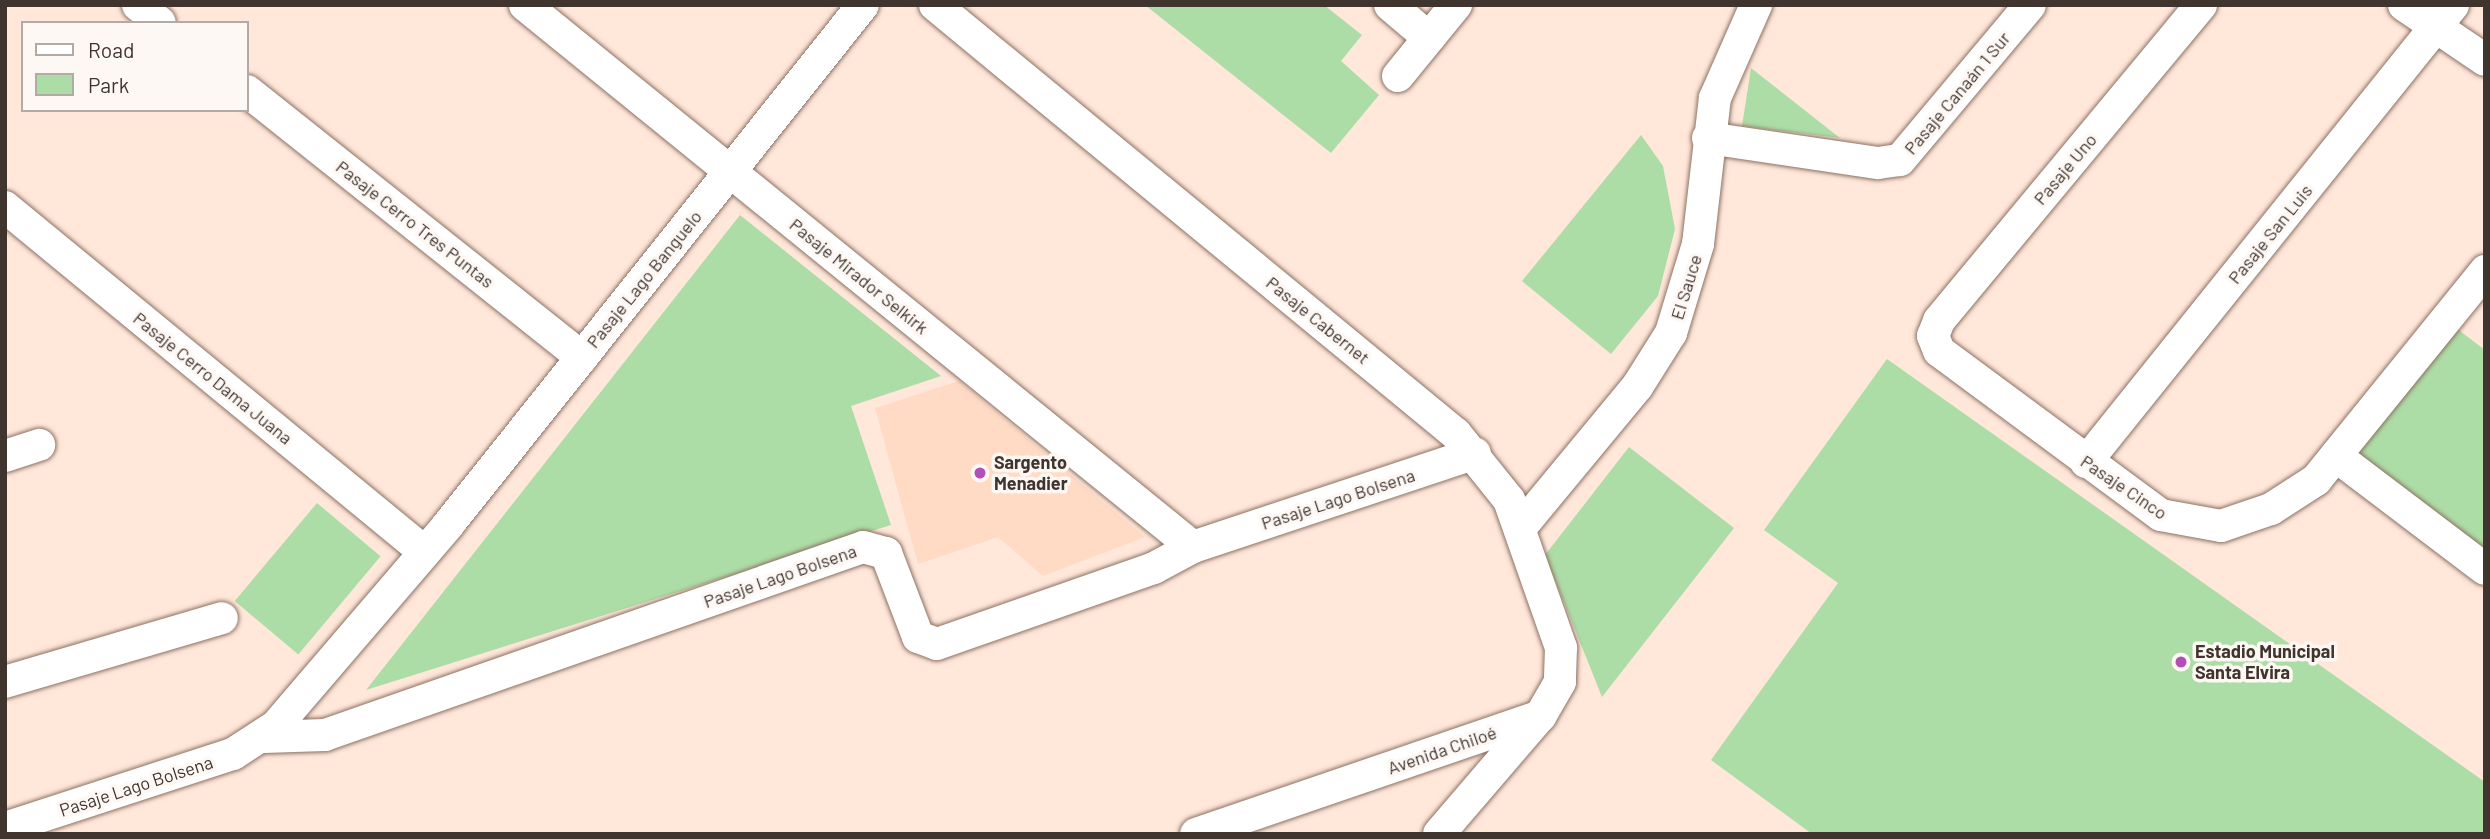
<!DOCTYPE html>
<meta charset="utf-8">
<style>
body{margin:0}
#map{position:relative;width:2490px;height:839px;overflow:hidden;background:#ffe7da;font-family:Barlow,sans-serif}
div>[style]{position:absolute}
.built>*{inset:0;background:#ffdac5}
.green>*{inset:0;background:#addda6;transform-origin:0 0}
.roads{filter:drop-shadow(0 0 2px #8c7263) drop-shadow(0 0 2px #8c7263)}
.street>*{height:32px;margin:-16px;padding:0 16px;transform-origin:16px;border-radius:16px;background:#fff}
.dots>*{width:19px;height:19px;translate:-50% -50%;box-sizing:border-box;border:4px solid #fef8f5;border-radius:50%}
span{translate:-50% -50%;white-space:nowrap;text-align:center;line-height:1.15;-webkit-text-stroke:7px #fef8f5;paint-order:stroke}
.street-label{font-size:18px;color:#40352e}
.poi-label{font-size:18px;color:#40352e;font-weight:700}
.left{translate:0 -50%;text-align:left}
.frame{position:absolute;inset:0;border:7px solid #40352e;pointer-events:none}
.legend{position:absolute;left:21px;top:21px;width:228px;height:91px;box-sizing:border-box;background:#fef8f5;border:2px solid #b2aaa5;margin:0;padding:9px 12px;list-style:none;font-size:21px;color:#40352e}
.legend li{display:flex;align-items:center;gap:14px;height:35px}
.legend b{width:35px;border:2px solid #b2aaa5}
</style>
<div id="map">
<div class="built">
<i style="clip-path:polygon(959px 381px,1145px 537px,1043px 576px,998px 537px,918px 564px,875px 408px)"></i>
</div>
<div class="green">
<i style="clip-path:polygon(1145px 5px,1324px 5px,1362px 35px,1341px 61px,1379px 95px,1331px 153px)"></i>
<i style="clip-path:polygon(1751px 68px,1840px 138px,1742px 126px)"></i>
<i style="clip-path:polygon(1641px 135px,1663px 166px,1675px 229px,1658px 296px,1611px 354px,1522px 281px)"></i>
<i style="clip-path:polygon(740px 215px,941px 376px,851px 406px,891px 525px,366px 690px)"></i>
<i style="clip-path:polygon(2456px 328px,2485px 350px,2485px 559px,2351px 458px)"></i>
<i style="clip-path:polygon(1887px 359px,2485px 782px,2485px 834px,1812px 834px,1711px 760px,1838px 583px,1764px 530px)"></i>
<i style="clip-path:polygon(1629px 447px,1734px 528px,1602px 697px,1545px 555px)"></i>
<i style="left:317px;top:503px;width:83px;height:128px;rotate:40deg"></i>
</div>
<div class="roads">
<div class="street">
<i style="left:138px;top:5px;width:28px;rotate:39deg"></i>
<i style="left:525px;top:5px;width:860px;rotate:39.06deg"></i>
<i style="left:935px;top:5px;width:675px;rotate:39.47deg"></i>
<i style="left:1456px;top:434px;width:85px;rotate:51.2deg"></i>
<i style="left:1509px;top:500px;width:157px;rotate:70.6deg"></i>
<i style="left:1561px;top:648px;width:34px;rotate:92deg"></i>
<i style="left:1560px;top:682px;width:39px;rotate:120deg"></i>
<i style="left:1540px;top:716px;width:155px;rotate:130.6deg"></i>
<i style="left:1390px;top:5px;width:51px;rotate:40.2deg"></i>
<i style="left:2201px;top:5px;width:410px;rotate:129.7deg"></i>
<i style="left:1939px;top:321px;width:16px;rotate:112deg"></i>
<i style="left:1933px;top:336px;width:16px;rotate:68deg"></i>
<i style="left:1939px;top:351px;width:276px;rotate:36.5deg"></i>
<i style="left:2161px;top:515px;width:61px;rotate:10.4deg"></i>
<i style="left:2221px;top:526px;width:53px;rotate:-18.8deg"></i>
<i style="left:2271px;top:509px;width:54px;rotate:-32.8deg"></i>
<i style="left:2316px;top:480px;width:269px;rotate:-51deg"></i>
<i style="left:2404px;top:5px;width:98px;rotate:34.2deg"></i>
<i style="left:1398px;top:76px;width:92px;rotate:-50.8deg"></i>
<i style="left:247px;top:91px;width:428px;rotate:38.5deg"></i>
<i style="left:1708px;top:138px;width:172px;rotate:8.4deg"></i>
<i style="left:1878px;top:163px;width:22px;rotate:-8deg"></i>
<i style="left:1900px;top:160px;width:202px;rotate:-50deg"></i>
<i style="left:5px;top:207px;width:539px;rotate:39.42deg"></i>
<i style="left:5px;top:456px;width:36px;rotate:-18deg"></i>
<i style="left:2336px;top:456px;width:187px;rotate:37.2deg"></i>
<i style="left:2086px;top:462px;width:586px;rotate:-51.23deg"></i>
<i style="left:1521px;top:527px;width:182px;rotate:-50.4deg"></i>
<i style="left:1637px;top:387px;width:64px;rotate:-57.8deg"></i>
<i style="left:1671px;top:333px;width:93px;rotate:-73.1deg"></i>
<i style="left:1698px;top:244px;width:147px;rotate:-83.4deg"></i>
<i style="left:1715px;top:98px;width:102px;rotate:-66.2deg"></i>
<i style="left:5px;top:682px;width:226px;rotate:-16.4deg"></i>
<i style="left:264px;top:737px;width:61px;rotate:-1.9deg"></i>
<i style="left:325px;top:735px;width:570px;rotate:-19.26deg"></i>
<i style="left:863px;top:547px;width:24px;rotate:15deg"></i>
<i style="left:886px;top:553px;width:90px;rotate:69.1deg"></i>
<i style="left:918px;top:637px;width:20px;rotate:20deg"></i>
<i style="left:937px;top:644px;width:230px;rotate:-19.3deg"></i>
<i style="left:1154px;top:568px;width:44px;rotate:-28.3deg"></i>
<i style="left:1193px;top:547px;width:297px;rotate:-18.4deg"></i>
<i style="left:5px;top:828px;width:240px;rotate:-18deg"></i>
<i style="left:233px;top:754px;width:51px;rotate:-33.1deg"></i>
<i style="left:276px;top:726px;width:265px;rotate:-49.4deg"></i>
<i style="left:448px;top:525px;width:665px;rotate:-51.41deg"></i>
<i style="left:1196px;top:834px;width:364px;rotate:-18.9deg"></i>
</div>
</div>
<div class="dots">
<i style="left:980px;top:473px;background:#b14fb7"></i>
<i style="left:2181px;top:662px;background:#b14fb7"></i>
</div>
<div class="street-label">
<span style="left:1957px;top:93px;rotate:-50deg">Pasaje Canaán 1 Sur</span>
<span style="left:2065px;top:169px;rotate:-50deg">Pasaje Uno</span>
<span style="left:415px;top:224px;rotate:38deg">Pasaje Cerro Tres Puntas</span>
<span style="left:2270px;top:234px;rotate:-51deg">Pasaje San Luis</span>
<span style="left:859px;top:276px;rotate:39deg">Pasaje Mirador Selkirk</span>
<span style="left:644px;top:279px;rotate:-51deg">Pasaje Lago Banguelo</span>
<span style="left:1686px;top:287px;rotate:-73deg">El Sauce</span>
<span style="left:1318px;top:320px;rotate:39deg">Pasaje Cabernet</span>
<span style="left:213px;top:378px;rotate:39deg">Pasaje Cerro Dama Juana</span>
<span style="left:2124px;top:487px;rotate:34deg">Pasaje Cinco</span>
<span style="left:1338px;top:499px;rotate:-18deg">Pasaje Lago Bolsena</span>
<span style="left:780px;top:576px;rotate:-19deg">Pasaje Lago Bolsena</span>
<span style="left:1442px;top:750px;rotate:-19deg">Avenida Chiloé</span>
<span style="left:136px;top:786px;rotate:-18deg">Pasaje Lago Bolsena</span>
</div>
<div class="poi-label">
<span class="left" style="left:994px;top:473px">Sargento<br>Menadier</span>
<span class="left" style="left:2195px;top:662px">Estadio Municipal<br>Santa Elvira</span>
</div>
<div class="frame"></div>
<ul class="legend">
<li><b style="height:9px;background:#fff"></b>Road</li>
<li><b style="height:19px;background:#addda6"></b>Park</li>
</ul>
</div>
